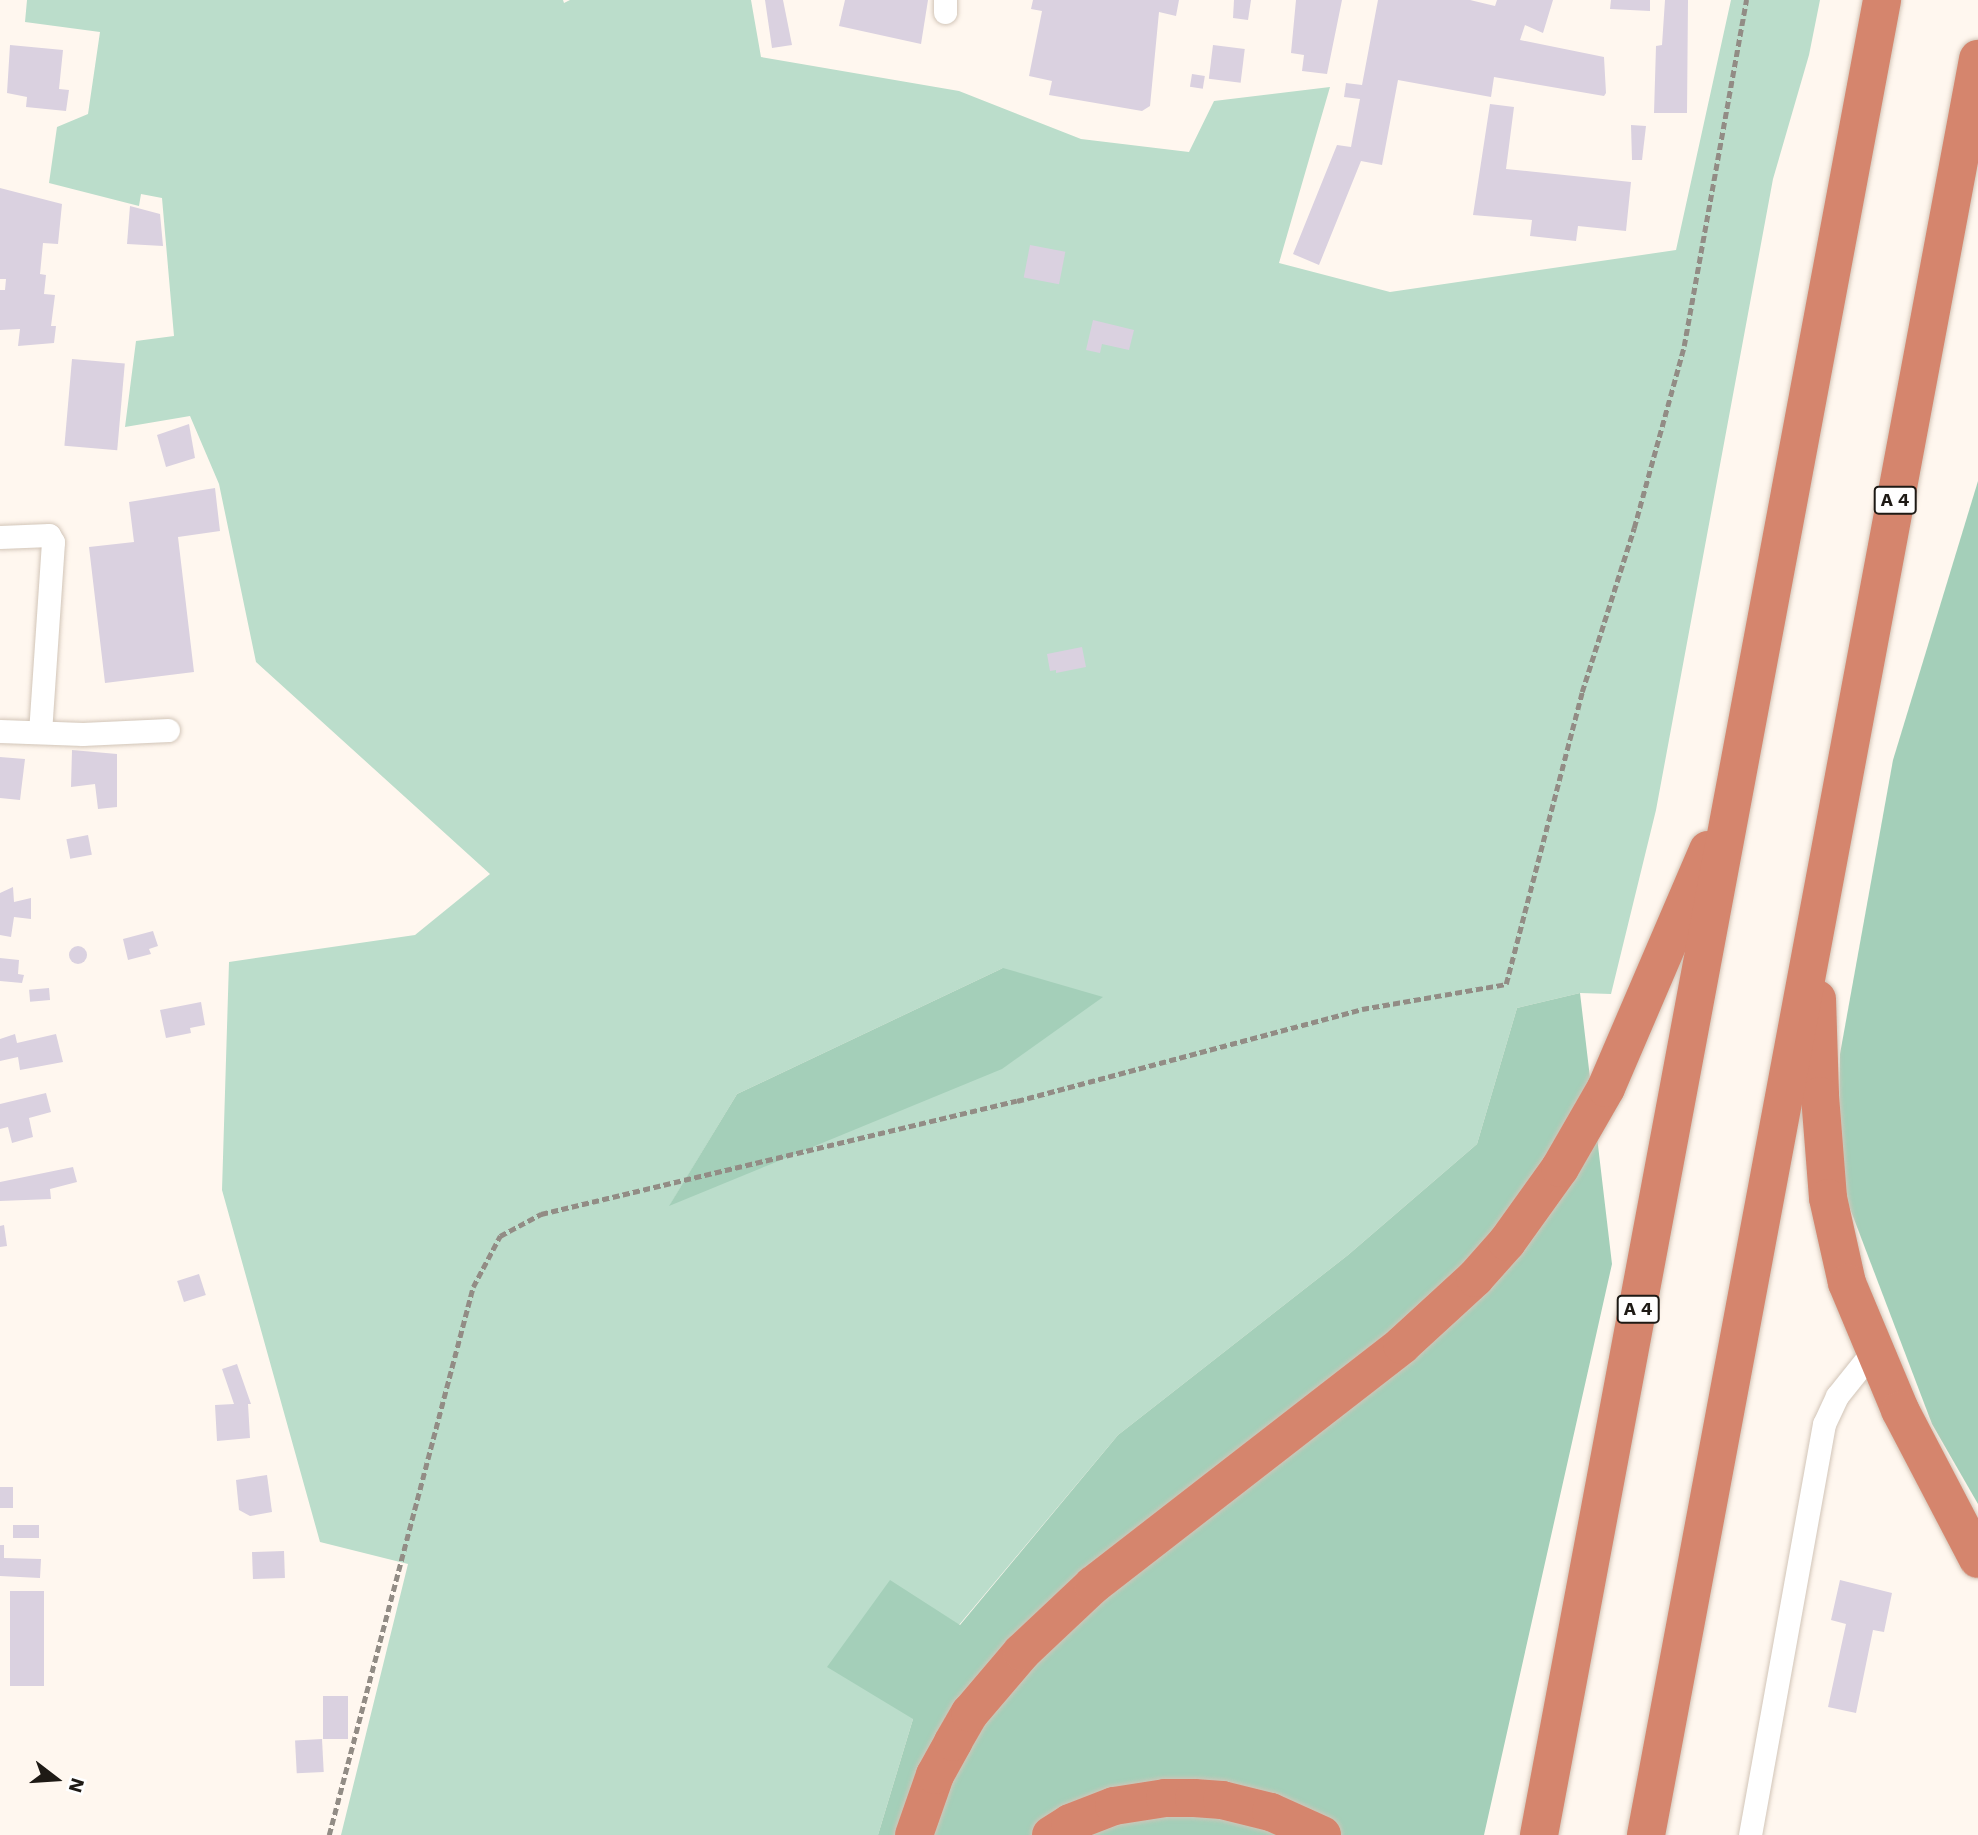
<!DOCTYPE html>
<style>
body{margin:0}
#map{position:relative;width:1978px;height:1835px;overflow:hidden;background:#fff7ef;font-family:"Work Sans",sans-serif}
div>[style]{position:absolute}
.green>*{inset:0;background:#bbddcb}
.forest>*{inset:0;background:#a4cfb9}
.building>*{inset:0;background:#dad1e0;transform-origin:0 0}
.round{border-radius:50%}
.path>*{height:4.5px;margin-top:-2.25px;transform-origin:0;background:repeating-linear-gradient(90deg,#928c85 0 7px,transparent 0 10.5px)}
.roads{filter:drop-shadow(0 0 2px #d2c5b8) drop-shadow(0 0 2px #d2c5b8)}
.lane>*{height:23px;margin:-11.5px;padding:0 11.5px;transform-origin:11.5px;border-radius:11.5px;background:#fff}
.highway>*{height:38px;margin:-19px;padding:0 19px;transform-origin:19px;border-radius:19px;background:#d5856d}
span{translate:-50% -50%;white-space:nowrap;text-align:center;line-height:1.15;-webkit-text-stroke:6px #fff;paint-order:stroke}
.shield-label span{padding:2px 5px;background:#fff;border:2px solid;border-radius:5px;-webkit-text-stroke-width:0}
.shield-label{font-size:18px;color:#1e1a15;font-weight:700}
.north{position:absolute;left:21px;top:1744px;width:70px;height:70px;-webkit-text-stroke:5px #fff;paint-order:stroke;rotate:107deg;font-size:19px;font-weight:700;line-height:28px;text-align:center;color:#1e1a15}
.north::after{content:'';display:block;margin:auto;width:24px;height:32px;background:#1e1a15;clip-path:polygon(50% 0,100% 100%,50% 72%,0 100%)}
</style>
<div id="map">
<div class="green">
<i style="clip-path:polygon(evenodd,27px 0,563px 0,564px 3px,570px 0,751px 0,761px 57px,959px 91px,1081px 139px,1189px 152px,1214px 101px,1330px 87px,1279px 263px,1390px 292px,1676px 250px,1731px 0,1820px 0,1809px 55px,1773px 179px,1656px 810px,1611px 994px,1580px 993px,1517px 1008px,1477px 1144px,1348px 1255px,1118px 1435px,959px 1625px,889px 1581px,913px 1719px,878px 1835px,341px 1835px,408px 1564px,320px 1542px,222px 1190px,229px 962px,415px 935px,490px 874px,256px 662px,219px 484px,190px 416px,125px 427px,136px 341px,174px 336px,162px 198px,141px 194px,139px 206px,49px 183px,57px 127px,88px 114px,100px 32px,25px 22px,27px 0,1003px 968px,670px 1205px,737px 1094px,1003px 968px)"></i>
</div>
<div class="forest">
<i style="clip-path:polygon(1978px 481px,1978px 1504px,1932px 1424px,1838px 1177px,1840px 1054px,1893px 760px)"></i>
<i style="clip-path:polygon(1003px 968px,1103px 997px,1002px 1069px,669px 1206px,737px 1094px)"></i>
<i style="clip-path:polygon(1580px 993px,1612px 1264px,1484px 1835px,878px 1835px,913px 1719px,827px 1667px,890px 1580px,960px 1625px,1118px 1435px,1348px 1255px,1477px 1144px,1517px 1008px)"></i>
</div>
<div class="building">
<i style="clip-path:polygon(765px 0,783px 0,792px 45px,772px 48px)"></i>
<i style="clip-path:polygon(845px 0,928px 0,921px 44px,839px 26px)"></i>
<i style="clip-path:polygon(1033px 0,1179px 0,1176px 16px,1159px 12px,1150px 106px,1142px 111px,1049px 95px,1052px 81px,1029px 76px,1042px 11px,1031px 9px)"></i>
<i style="clip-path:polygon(1234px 0,1251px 0,1248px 20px,1233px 18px)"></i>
<i style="clip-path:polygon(1296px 0,1342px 0,1327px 74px,1302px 71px,1304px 55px,1291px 53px)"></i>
<i style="clip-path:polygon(1378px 0,1470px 0,1495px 6px,1497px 0,1553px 0,1543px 33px,1525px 25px,1520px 40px,1604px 57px,1606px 93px,1604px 96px,1494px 77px,1491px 97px,1398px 80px,1382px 165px,1361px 161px,1319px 265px,1293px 254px,1337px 145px,1351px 147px,1360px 99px,1344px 97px,1346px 83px,1362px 85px)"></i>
<i style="clip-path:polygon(1611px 0,1650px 0,1650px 11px,1610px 9px)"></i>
<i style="clip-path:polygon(1665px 0,1688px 0,1687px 113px,1654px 113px,1656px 46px,1662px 45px)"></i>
<i style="clip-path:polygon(10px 45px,63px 50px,59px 89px,69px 90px,66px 111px,26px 107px,27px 97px,7px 93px)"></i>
<i style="left:1213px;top:45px;width:32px;height:34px;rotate:7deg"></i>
<i style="left:1192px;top:74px;width:13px;height:13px;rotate:9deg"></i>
<i style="clip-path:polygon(1490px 104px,1514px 107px,1506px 169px,1631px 182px,1626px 231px,1578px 226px,1576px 241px,1530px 236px,1532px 220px,1473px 215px)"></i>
<i style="clip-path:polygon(1631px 125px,1646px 126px,1642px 160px,1632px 160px)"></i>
<i style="clip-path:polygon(0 188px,62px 204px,58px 244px,43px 243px,40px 274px,46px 275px,44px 294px,55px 295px,51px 326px,56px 326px,54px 343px,18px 346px,20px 329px,0 330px,0 290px,5px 290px,6px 279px,0 279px)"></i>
<i style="clip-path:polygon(130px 206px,160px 214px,163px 246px,127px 244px)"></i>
<i style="left:1030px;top:245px;width:36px;height:33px;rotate:11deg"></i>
<i style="clip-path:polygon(1093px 320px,1134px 330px,1129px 350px,1102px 344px,1100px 353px,1086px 350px)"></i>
<i style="left:72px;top:359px;width:53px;height:87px;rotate:5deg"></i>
<i style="clip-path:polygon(189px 424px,195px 458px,166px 467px,157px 435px)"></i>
<i style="clip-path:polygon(215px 488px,220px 531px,178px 537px,194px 672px,105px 683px,89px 547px,134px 542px,129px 502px)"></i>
<i style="clip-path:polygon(1082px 647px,1086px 667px,1056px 673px,1056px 670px,1050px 671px,1047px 654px)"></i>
<i style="clip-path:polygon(72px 750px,117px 754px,117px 807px,98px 809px,95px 784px,71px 787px)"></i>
<i style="clip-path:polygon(0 757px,25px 759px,20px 800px,0 798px)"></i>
<i style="left:88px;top:835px;width:20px;height:22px;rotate:79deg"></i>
<i style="clip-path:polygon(13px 887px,14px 902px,31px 898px,31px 919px,14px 917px,11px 937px,0 935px,0 893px)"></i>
<i style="clip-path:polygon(153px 931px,158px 946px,149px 949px,151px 954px,128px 960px,123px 939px)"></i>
<i class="round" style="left:69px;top:946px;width:18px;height:18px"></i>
<i style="clip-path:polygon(0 958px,19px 960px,18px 974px,24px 975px,22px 983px,0 981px)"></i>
<i style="left:49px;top:988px;width:12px;height:20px;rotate:85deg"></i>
<i style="clip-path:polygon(201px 1002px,205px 1025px,190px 1028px,191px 1033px,166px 1038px,160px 1010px)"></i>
<i style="clip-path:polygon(15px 1034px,17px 1043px,56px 1034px,63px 1062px,20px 1070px,18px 1057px,0 1061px,0 1039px)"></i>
<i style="clip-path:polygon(46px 1093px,51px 1112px,29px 1118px,33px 1137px,12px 1143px,8px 1127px,0 1129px,0 1104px)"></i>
<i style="clip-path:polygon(73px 1167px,77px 1182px,50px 1189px,51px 1199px,0 1201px,0 1182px)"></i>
<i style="clip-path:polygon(4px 1225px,7px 1246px,0 1247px,0 1226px)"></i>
<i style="left:199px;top:1274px;width:22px;height:23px;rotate:72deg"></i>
<i style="clip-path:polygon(237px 1364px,251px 1404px,248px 1404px,250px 1438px,217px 1441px,215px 1405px,234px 1404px,222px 1369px)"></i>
<i style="clip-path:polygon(267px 1475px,272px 1512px,250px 1516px,239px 1510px,236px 1480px)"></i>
<i style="left:0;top:1487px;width:13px;height:21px"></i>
<i style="left:13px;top:1525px;width:26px;height:13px"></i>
<i style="clip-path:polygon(0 1545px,4px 1545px,4px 1558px,41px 1559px,40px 1578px,0 1576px)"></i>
<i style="left:284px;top:1551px;width:27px;height:32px;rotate:88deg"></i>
<i style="clip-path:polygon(1840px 1580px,1892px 1593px,1884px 1632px,1873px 1630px,1856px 1713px,1828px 1707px,1846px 1624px,1831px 1620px)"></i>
<i style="left:10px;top:1591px;width:34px;height:95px"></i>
<i style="left:323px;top:1696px;width:25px;height:43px"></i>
<i style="left:322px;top:1739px;width:33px;height:27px;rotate:87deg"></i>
</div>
<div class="path">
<i style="left:329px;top:1835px;width:567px;rotate:-75.28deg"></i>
<i style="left:473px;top:1287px;width:58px;rotate:-62.1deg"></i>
<i style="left:500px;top:1236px;width:47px;rotate:-28.2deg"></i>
<i style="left:541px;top:1214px;width:489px;rotate:-13.4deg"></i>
<i style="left:1017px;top:1101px;width:357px;rotate:-14.9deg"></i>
<i style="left:1362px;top:1009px;width:146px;rotate:-9.8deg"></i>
<i style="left:1506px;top:984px;width:302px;rotate:-75.4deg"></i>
<i style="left:1582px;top:692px;width:172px;rotate:-72.4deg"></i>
<i style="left:1634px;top:528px;width:189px;rotate:-74.6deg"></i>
<i style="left:1684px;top:346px;width:352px;rotate:-79.8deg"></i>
</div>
<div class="roads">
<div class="lane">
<i style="left:945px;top:12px;width:12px;rotate:-90deg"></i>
<i style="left:0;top:537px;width:49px;rotate:-2.3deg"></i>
<i style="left:49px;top:535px;width:8px;rotate:60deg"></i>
<i style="left:53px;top:542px;width:190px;rotate:93.9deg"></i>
<i style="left:0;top:731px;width:83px;rotate:2.1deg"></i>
<i style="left:83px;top:734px;width:85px;rotate:-2.7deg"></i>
<i style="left:1750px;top:1835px;width:418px;rotate:-79.8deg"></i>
<i style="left:1824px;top:1424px;width:31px;rotate:-65deg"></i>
<i style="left:1837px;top:1396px;width:58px;rotate:-51.3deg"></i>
</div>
<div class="highway">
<i style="left:1817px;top:999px;width:97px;rotate:88.2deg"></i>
<i style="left:1820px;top:1096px;width:102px;rotate:85.5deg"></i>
<i style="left:1828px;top:1198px;width:87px;rotate:77.4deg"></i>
<i style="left:1847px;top:1283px;width:138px;rotate:67.3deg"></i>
<i style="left:1900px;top:1410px;width:168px;rotate:62.4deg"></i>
<i style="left:914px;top:1835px;width:64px;rotate:-70.7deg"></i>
<i style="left:935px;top:1775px;width:38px;rotate:-61deg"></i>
<i style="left:953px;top:1742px;width:34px;rotate:-60deg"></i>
<i style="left:970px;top:1713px;width:80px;rotate:-49.6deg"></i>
<i style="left:1022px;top:1652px;width:98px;rotate:-43.3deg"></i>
<i style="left:1093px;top:1585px;width:391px;rotate:-37.8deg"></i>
<i style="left:1402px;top:1345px;width:99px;rotate:-42.5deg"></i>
<i style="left:1475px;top:1278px;width:48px;rotate:-48.4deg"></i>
<i style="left:1507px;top:1242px;width:91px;rotate:-54.4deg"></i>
<i style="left:1560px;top:1168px;width:92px;rotate:-60.1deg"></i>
<i style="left:1606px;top:1088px;width:259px;rotate:-66.8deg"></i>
<i style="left:1051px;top:1835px;width:22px;rotate:-32deg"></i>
<i style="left:1070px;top:1823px;width:47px;rotate:-21.1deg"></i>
<i style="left:1114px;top:1806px;width:52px;rotate:-8.9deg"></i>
<i style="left:1165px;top:1798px;width:29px"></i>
<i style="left:1194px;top:1798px;width:28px;rotate:4deg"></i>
<i style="left:1222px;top:1800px;width:50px;rotate:13.8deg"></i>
<i style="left:1271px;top:1812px;width:56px;rotate:24.3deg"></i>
<i style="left:1539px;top:1835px;width:1867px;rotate:-79.41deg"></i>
<i style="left:1646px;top:1835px;width:1807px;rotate:-79.41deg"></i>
</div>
</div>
<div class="shield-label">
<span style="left:1895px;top:500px">A 4</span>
<span style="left:1638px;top:1309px">A 4</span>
</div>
<div class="north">N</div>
</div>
